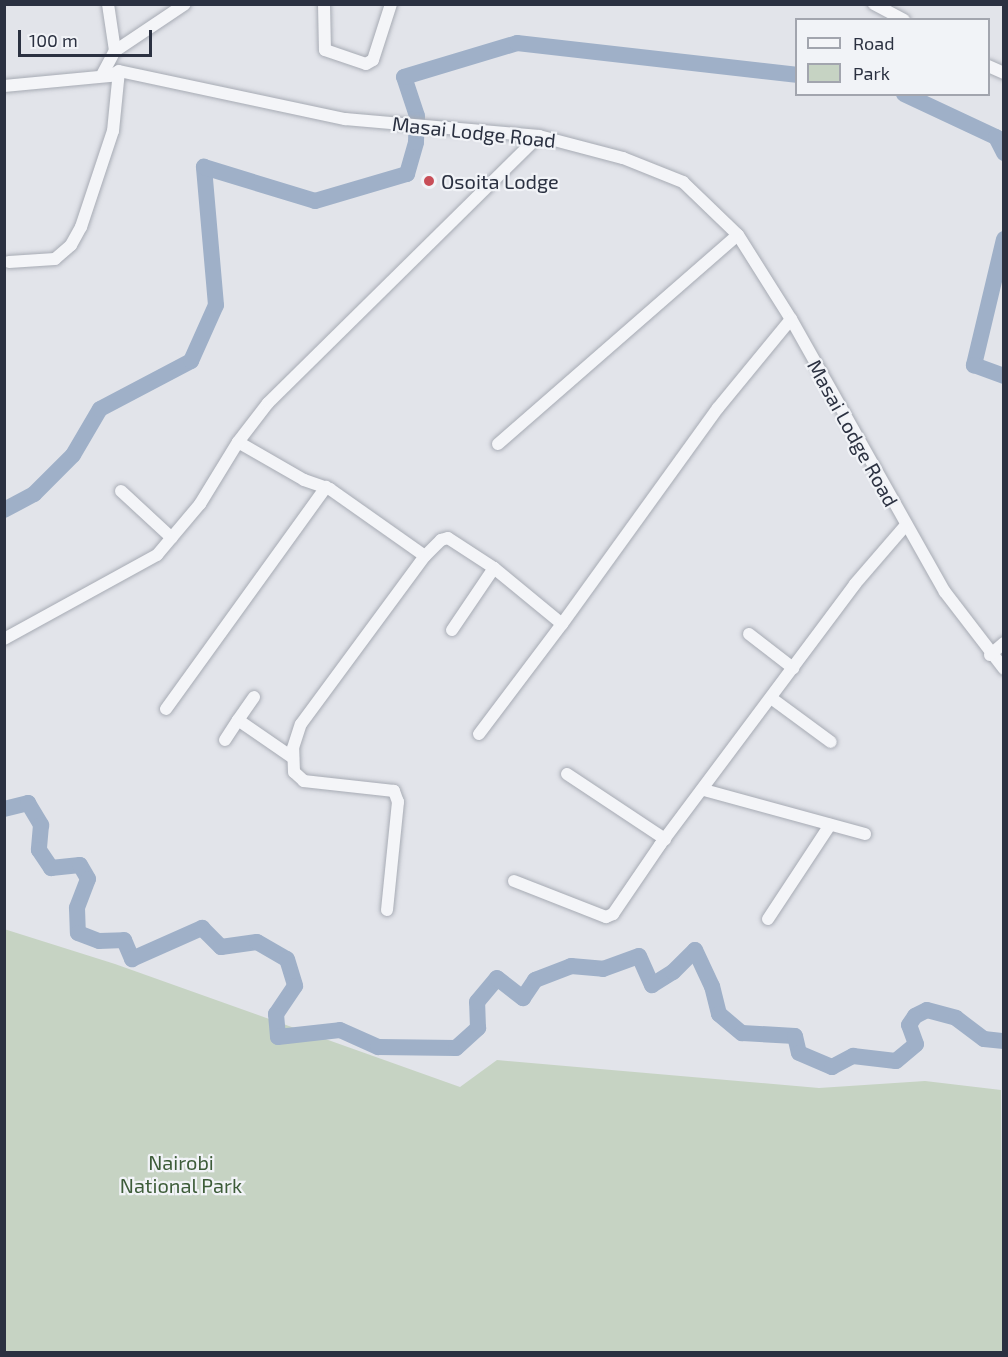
<!DOCTYPE html>
<style>
body{margin:0}
#map{position:relative;width:1008px;height:1357px;overflow:hidden;background:#e2e4ea;font-family:"Exo 2",sans-serif}
div>[style]{position:absolute}
.green>*{inset:0;background:#c6d3c3}
.river>*{height:16px;margin:-8px;padding:0 8px;transform-origin:8px;border-radius:8px;background:#9fb0c8}
.roads{filter:drop-shadow(0 0 2px #a7abb4) drop-shadow(0 0 2px #a7abb4)}
.minor>*{height:12px;margin:-6px;padding:0 6px;transform-origin:6px;border-radius:6px;background:#f4f5f8}
.dots>*{width:16px;height:16px;translate:-50% -50%;box-sizing:border-box;border:3px solid #f1f3f7;border-radius:50%}
span{translate:-50% -50%;white-space:nowrap;text-align:center;line-height:1.15;-webkit-text-stroke:4.5px #f1f3f7;paint-order:stroke}
.street-label{font-size:20px;color:#2b3141}
.poi-label{font-size:20px;color:#2b3141}
.left{translate:0 -50%;text-align:left}
.park-label{font-size:20px;color:#3d5c39}
.frame{position:absolute;inset:0;border:6px solid #2b3141;pointer-events:none}
.legend{position:absolute;left:795px;top:18px;width:195px;height:78px;box-sizing:border-box;background:#f1f3f7;border:2px solid #a2a5ae;margin:0;padding:8px 10px;list-style:none;font-size:18px;color:#2b3141}
.legend li{display:flex;align-items:center;gap:12px;height:30px}
.legend b{width:30px;border:2px solid #a2a5ae}
.scale{position:absolute;left:18px;top:30px;width:134px;height:27px;box-sizing:border-box;border:3px solid #2b3141;border-top:0;padding-left:8px;font-size:18px;line-height:21px;white-space:nowrap;color:#2b3141;-webkit-text-stroke:4px #f1f3f7;paint-order:stroke}
</style>
<div id="map">
<div class="green">
<i style="clip-path:polygon(4px 929px,115px 964px,460px 1087px,497px 1060px,819px 1088px,925px 1081px,1001px 1090px,1003px 1352px,5px 1352px)"></i>
</div>
<div class="river">
<i style="left:904px;top:94px;width:102px;rotate:25.1deg"></i>
<i style="left:996px;top:137px;width:18px;rotate:63deg"></i>
<i style="left:1004px;top:239px;width:130px;rotate:103.4deg"></i>
<i style="left:974px;top:365px;width:32px;rotate:20deg"></i>
<i style="left:4px;top:510px;width:34px;rotate:-28deg"></i>
<i style="left:34px;top:494px;width:55px;rotate:-45deg"></i>
<i style="left:73px;top:455px;width:53px;rotate:-59.6deg"></i>
<i style="left:100px;top:409px;width:103px;rotate:-27.8deg"></i>
<i style="left:191px;top:361px;width:61px;rotate:-65.9deg"></i>
<i style="left:216px;top:305px;width:139px;rotate:-95deg"></i>
<i style="left:204px;top:167px;width:116px;rotate:17deg"></i>
<i style="left:315px;top:201px;width:96px;rotate:-16.4deg"></i>
<i style="left:407px;top:174px;width:33px;rotate:-74deg"></i>
<i style="left:416px;top:142px;width:26px;rotate:-88deg"></i>
<i style="left:417px;top:116px;width:41px;rotate:-108.4deg"></i>
<i style="left:404px;top:77px;width:118px;rotate:-16.7deg"></i>
<i style="left:517px;top:43px;width:281px;rotate:6.5deg"></i>
<i style="left:4px;top:809px;width:25px;rotate:-14deg"></i>
<i style="left:28px;top:803px;width:26px;rotate:59deg"></i>
<i style="left:41px;top:825px;width:25px;rotate:95deg"></i>
<i style="left:39px;top:850px;width:22px;rotate:56deg"></i>
<i style="left:51px;top:868px;width:29px;rotate:-6deg"></i>
<i style="left:80px;top:865px;width:16px;rotate:60deg"></i>
<i style="left:88px;top:879px;width:31px;rotate:111deg"></i>
<i style="left:77px;top:908px;width:25px;rotate:88deg"></i>
<i style="left:78px;top:933px;width:22px;rotate:21deg"></i>
<i style="left:99px;top:941px;width:25px;rotate:-2deg"></i>
<i style="left:124px;top:940px;width:21px;rotate:67deg"></i>
<i style="left:132px;top:959px;width:77px;rotate:-23.9deg"></i>
<i style="left:202px;top:928px;width:27px;rotate:45deg"></i>
<i style="left:221px;top:947px;width:36px;rotate:-8deg"></i>
<i style="left:257px;top:942px;width:34px;rotate:30deg"></i>
<i style="left:287px;top:959px;width:28px;rotate:73deg"></i>
<i style="left:295px;top:986px;width:34px;rotate:124deg"></i>
<i style="left:276px;top:1014px;width:23px;rotate:85deg"></i>
<i style="left:278px;top:1037px;width:62px;rotate:-6.4deg"></i>
<i style="left:340px;top:1030px;width:42px;rotate:24.1deg"></i>
<i style="left:378px;top:1047px;width:78px;rotate:0.7deg"></i>
<i style="left:456px;top:1048px;width:30px;rotate:-42deg"></i>
<i style="left:478px;top:1028px;width:26px;rotate:-92deg"></i>
<i style="left:477px;top:1002px;width:31px;rotate:-50deg"></i>
<i style="left:497px;top:978px;width:33px;rotate:38deg"></i>
<i style="left:523px;top:998px;width:22px;rotate:-56deg"></i>
<i style="left:535px;top:980px;width:39px;rotate:-21deg"></i>
<i style="left:571px;top:966px;width:32px;rotate:5deg"></i>
<i style="left:603px;top:969px;width:38px;rotate:-20deg"></i>
<i style="left:639px;top:956px;width:32px;rotate:66deg"></i>
<i style="left:652px;top:985px;width:25px;rotate:-32deg"></i>
<i style="left:673px;top:972px;width:31px;rotate:-45deg"></i>
<i style="left:695px;top:950px;width:40px;rotate:65deg"></i>
<i style="left:712px;top:986px;width:29px;rotate:76deg"></i>
<i style="left:719px;top:1014px;width:30px;rotate:40deg"></i>
<i style="left:742px;top:1033px;width:53px;rotate:3.2deg"></i>
<i style="left:795px;top:1036px;width:17px;rotate:77deg"></i>
<i style="left:799px;top:1053px;width:36px;rotate:23deg"></i>
<i style="left:832px;top:1067px;width:24px;rotate:-28deg"></i>
<i style="left:853px;top:1056px;width:43px;rotate:6.6deg"></i>
<i style="left:896px;top:1061px;width:26px;rotate:-40deg"></i>
<i style="left:916px;top:1044px;width:20px;rotate:-110deg"></i>
<i style="left:909px;top:1025px;width:11px;rotate:-56deg"></i>
<i style="left:915px;top:1016px;width:13px;rotate:-27deg"></i>
<i style="left:927px;top:1010px;width:30px;rotate:15deg"></i>
<i style="left:956px;top:1018px;width:35px;rotate:37deg"></i>
<i style="left:984px;top:1039px;width:20px;rotate:6deg"></i>
</div>
<div class="roads">
<div class="minor">
<i style="left:108px;top:4px;width:48px;rotate:81.5deg"></i>
<i style="left:324px;top:4px;width:46px;rotate:88.8deg"></i>
<i style="left:325px;top:50px;width:43px;rotate:18.9deg"></i>
<i style="left:366px;top:64px;width:8px;rotate:-30deg"></i>
<i style="left:373px;top:60px;width:59px;rotate:-72.2deg"></i>
<i style="left:874px;top:4px;width:34px;rotate:28deg"></i>
<i style="left:988px;top:66px;width:17px;rotate:24deg"></i>
<i style="left:102px;top:75px;width:27px;rotate:-62deg"></i>
<i style="left:115px;top:51px;width:84px;rotate:-33.9deg"></i>
<i style="left:4px;top:86px;width:106px;rotate:-5.4deg"></i>
<i style="left:110px;top:76px;width:10px;rotate:-29deg"></i>
<i style="left:119px;top:71px;width:231px;rotate:12deg"></i>
<i style="left:345px;top:119px;width:195px;rotate:5deg"></i>
<i style="left:539px;top:136px;width:87px;rotate:14.7deg"></i>
<i style="left:623px;top:158px;width:65px;rotate:21.8deg"></i>
<i style="left:683px;top:182px;width:76px;rotate:43.9deg"></i>
<i style="left:738px;top:235px;width:99px;rotate:57.8deg"></i>
<i style="left:791px;top:319px;width:313px;rotate:60.6deg"></i>
<i style="left:945px;top:592px;width:97px;rotate:52.5deg"></i>
<i style="left:9px;top:262px;width:46px;rotate:-3.7deg"></i>
<i style="left:55px;top:259px;width:21px;rotate:-41deg"></i>
<i style="left:71px;top:245px;width:21px;rotate:-61deg"></i>
<i style="left:81px;top:227px;width:101px;rotate:-71.6deg"></i>
<i style="left:113px;top:131px;width:60px;rotate:-84.3deg"></i>
<i style="left:238px;top:442px;width:76px;rotate:29.9deg"></i>
<i style="left:304px;top:480px;width:28px;rotate:19deg"></i>
<i style="left:330px;top:489px;width:116px;rotate:35.2deg"></i>
<i style="left:498px;top:444px;width:318px;rotate:-41.1deg"></i>
<i style="left:121px;top:491px;width:69px;rotate:42.7deg"></i>
<i style="left:452px;top:630px;width:75px;rotate:-55.9deg"></i>
<i style="left:749px;top:634px;width:56px;rotate:37.7deg"></i>
<i style="left:4px;top:639px;width:175px;rotate:-28.8deg"></i>
<i style="left:157px;top:555px;width:67px;rotate:-49.9deg"></i>
<i style="left:200px;top:504px;width:73px;rotate:-58.5deg"></i>
<i style="left:238px;top:442px;width:49px;rotate:-52.4deg"></i>
<i style="left:268px;top:403px;width:380px;rotate:-44.6deg"></i>
<i style="left:990px;top:655px;width:18px;rotate:-41deg"></i>
<i style="left:771px;top:698px;width:74px;rotate:36.3deg"></i>
<i style="left:166px;top:709px;width:274px;rotate:-54.2deg"></i>
<i style="left:238px;top:720px;width:28px;rotate:-55deg"></i>
<i style="left:479px;top:734px;width:138px;rotate:-53deg"></i>
<i style="left:225px;top:740px;width:24px;rotate:-57deg"></i>
<i style="left:238px;top:720px;width:67px;rotate:34.6deg"></i>
<i style="left:567px;top:774px;width:118px;rotate:33.6deg"></i>
<i style="left:704px;top:790px;width:167px;rotate:15.3deg"></i>
<i style="left:514px;top:881px;width:99px;rotate:21.4deg"></i>
<i style="left:606px;top:917px;width:8px;rotate:-23deg"></i>
<i style="left:613px;top:914px;width:83px;rotate:-55.7deg"></i>
<i style="left:660px;top:845px;width:326px;rotate:-53.2deg"></i>
<i style="left:855px;top:584px;width:78px;rotate:-49.2deg"></i>
<i style="left:387px;top:910px;width:109px;rotate:-84.2deg"></i>
<i style="left:398px;top:802px;width:12px;rotate:-110deg"></i>
<i style="left:394px;top:791px;width:91px;rotate:-173.7deg"></i>
<i style="left:304px;top:781px;width:13px;rotate:-138deg"></i>
<i style="left:294px;top:772px;width:24px;rotate:-92deg"></i>
<i style="left:293px;top:748px;width:25px;rotate:-72deg"></i>
<i style="left:301px;top:724px;width:209px;rotate:-53.6deg"></i>
<i style="left:425px;top:556px;width:23px;rotate:-45deg"></i>
<i style="left:441px;top:540px;width:7px;rotate:-16deg"></i>
<i style="left:448px;top:538px;width:55px;rotate:33.1deg"></i>
<i style="left:494px;top:568px;width:88px;rotate:39.5deg"></i>
<i style="left:562px;top:624px;width:266px;rotate:-54.2deg"></i>
<i style="left:718px;top:408px;width:115px;rotate:-50.6deg"></i>
<i style="left:768px;top:919px;width:113px;rotate:-56.6deg"></i>
</div>
</div>
<div class="dots">
<i style="left:429px;top:181px;background:#c84e58"></i>
</div>
<div class="street-label">
<span style="left:474px;top:132px;rotate:6deg">Masai Lodge Road</span>
<span style="left:853px;top:433px;rotate:61deg">Masai Lodge Road</span>
</div>
<div class="poi-label">
<span class="left" style="left:441px;top:181px">Osoita Lodge</span>
</div>
<div class="park-label">
<span style="left:181px;top:1174px">Nairobi<br>National Park</span>
</div>
<div class="frame"></div>
<ul class="legend">
<li><b style="height:8px;background:#f4f5f8"></b>Road</li>
<li><b style="height:16px;background:#c6d3c3"></b>Park</li>
</ul>
<div class="scale">100 m</div>
</div>
